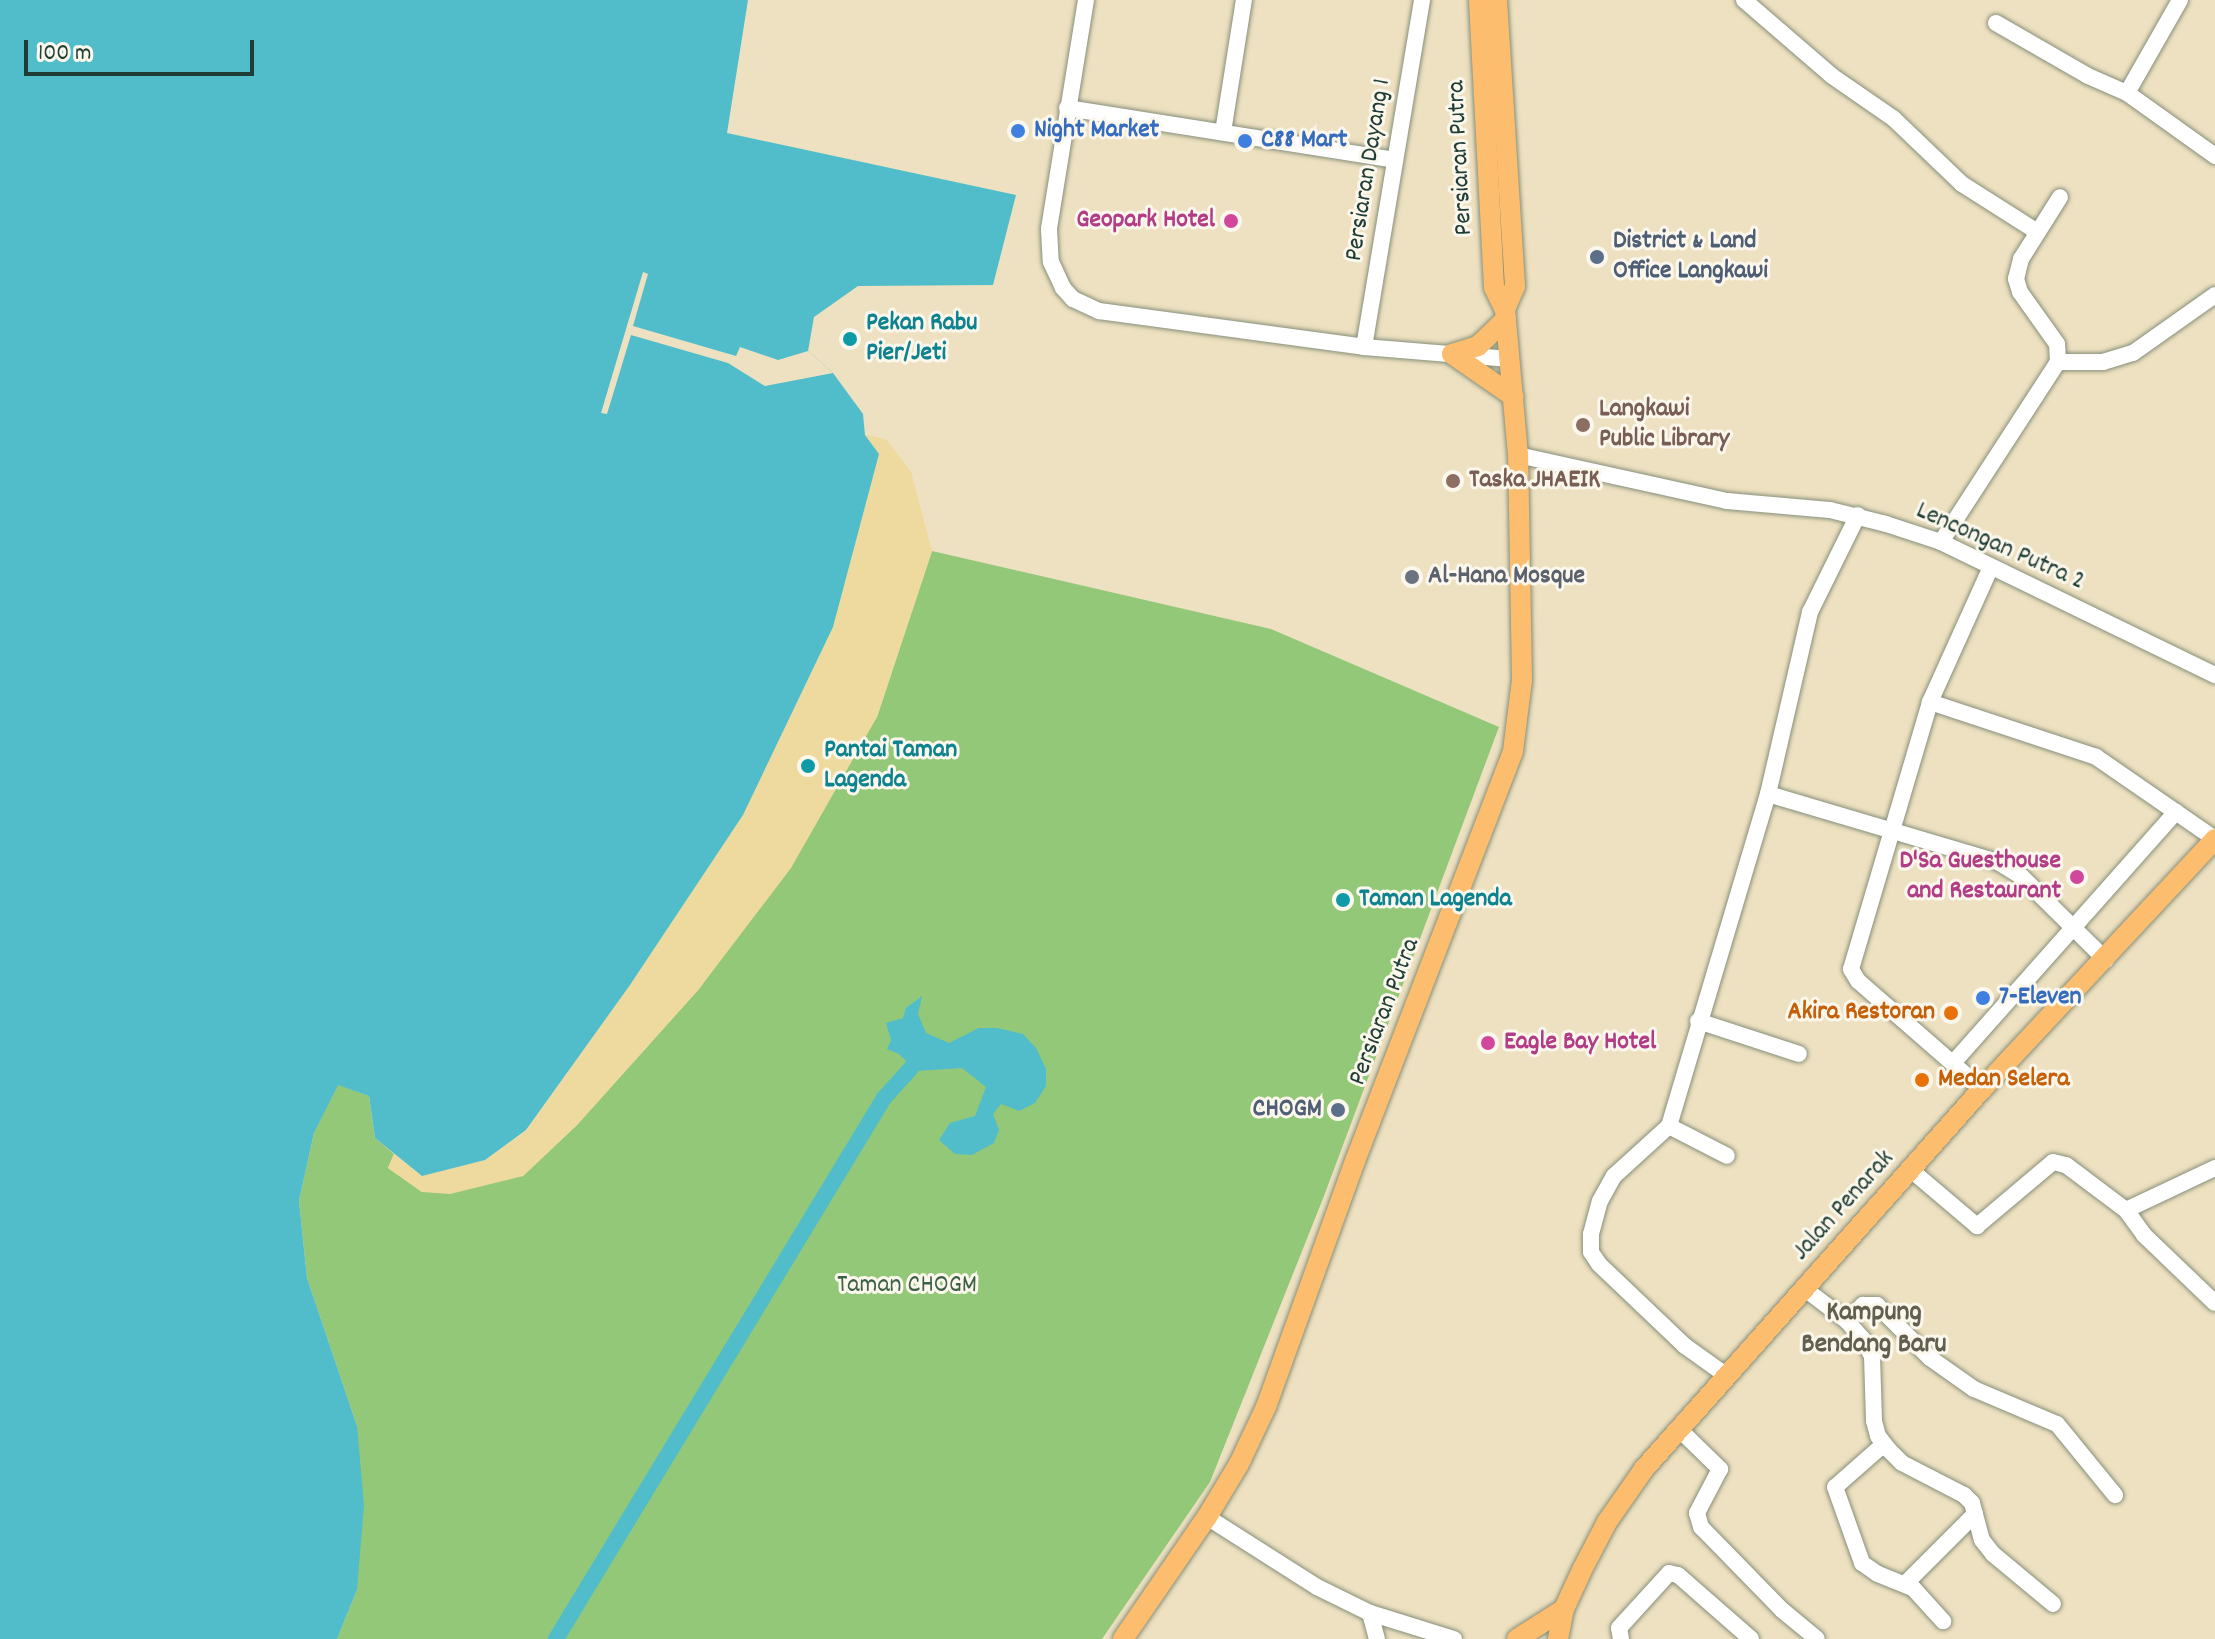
<!DOCTYPE html>
<style>
body{margin:0}
#map{position:relative;width:2215px;height:1639px;overflow:hidden;background:#eee1c1;font-family:Dekko,sans-serif}
div>[style]{position:absolute}
.green>*{inset:0;background:#93c879}
.sand>*{inset:0;background:#eeda9e}
.water>*{inset:0;background:#51bdca}
.pier>*{inset:0;background:#eee1c1}
.canal>*{height:16px;margin:-8px;padding:0 8px;transform-origin:8px;border-radius:8px;background:#51bdca}
.roads{filter:drop-shadow(0 0 2px #868f7a) drop-shadow(0 0 2px #868f7a)}
.minor>*{height:16px;margin:-8px;padding:0 8px;transform-origin:8px;border-radius:8px;background:#fff}
.major>*{height:20px;margin:-10px;padding:0 10px;transform-origin:10px;border-radius:10px;background:#fcbd6f}
.dots>*{width:22px;height:22px;translate:-50% -50%;box-sizing:border-box;border:4px solid #fbf7ec;border-radius:50%}
span{translate:-50% -50%;white-space:nowrap;text-align:center;line-height:1.15;-webkit-text-stroke:6px #fbf7ec;paint-order:stroke}
.shop-label{font-size:26px;color:#366cbe;font-weight:700}
.left{translate:0 -50%;text-align:left}
.street-label{font-size:26px;color:#1f3d34}
.hotel-label{font-size:26px;color:#b23c85;font-weight:700}
.right{translate:-100% -50%;text-align:right}
.service-label{font-size:26px;color:#4e5e75;font-weight:700}
.culture-label{font-size:26px;color:#0d838f;font-weight:700}
.education-label{font-size:26px;color:#785e54;font-weight:700}
.worship-label{font-size:26px;color:#5b616d;font-weight:700}
.food-label{font-size:26px;color:#c56008;font-weight:700}
.park-label{font-size:26px;color:#3c6045}
.neighbourhood-label{font-size:28px;color:#615f4e;font-weight:700}
.scale{position:absolute;left:24px;top:40px;width:230px;height:36px;box-sizing:border-box;border:4px solid #1f3d34;border-top:0;padding-left:10px;font-size:24px;line-height:28px;white-space:nowrap;color:#1f3d34;-webkit-text-stroke:6px #fbf7ec;paint-order:stroke}
</style>
<div id="map">
<div class="green">
<i style="clip-path:polygon(932px 551px,1271px 629px,1499px 727px,1324px 1196px,1210px 1482px,1102px 1639px,337px 1639px,357px 1590px,357px 1426px,307px 1278px,299px 1201px,314px 1133px,337px 1084px,369px 1096px,375px 1138px,394px 1154px,388px 1168px,422px 1192px,523px 1176px,577px 1125px,699px 989px,877px 717px)"></i>
</div>
<div class="sand">
<i style="clip-path:polygon(865px 435px,886px 439px,911px 472px,932px 551px,877px 717px,791px 868px,699px 989px,577px 1125px,523px 1176px,450px 1194px,422px 1192px,388px 1168px,394px 1154px,422px 1176px,485px 1160px,526px 1131px,630px 985px,743px 815px,833px 627px,879px 454px)"></i>
</div>
<div class="water">
<i style="clip-path:polygon(0 0,748px 0,727px 133px,1016px 195px,993px 285px,858px 286px,814px 317px,808px 351px,833px 373px,863px 414px,865px 435px,879px 454px,833px 627px,743px 815px,630px 985px,526px 1130px,485px 1160px,422px 1176px,375px 1138px,369px 1096px,338px 1085px,314px 1133px,299px 1201px,307px 1278px,357px 1426px,364px 1505px,357px 1590px,337px 1639px,0 1639px)"></i>
<i style="clip-path:polygon(922px 996px,918px 1014px,926px 1033px,949px 1043px,979px 1028px,997px 1028px,1023px 1034px,1036px 1048px,1046px 1069px,1046px 1086px,1035px 1103px,1019px 1111px,1001px 1104px,993px 1114px,999px 1130px,994px 1143px,972px 1155px,955px 1154px,939px 1140px,950px 1123px,975px 1116px,986px 1087px,962px 1068px,916px 1071px,899px 1054px,887px 1049px,891px 1040px,886px 1023px,903px 1018px,906px 1008px)"></i>
</div>
<div class="pier">
<i style="clip-path:polygon(643px 272px,648px 274px,633px 326px,736px 356px,740px 347px,778px 360px,808px 351px,833px 373px,765px 386px,728px 363px,631px 335px,607px 414px,601px 413px)"></i>
</div>
<div class="canal">
<i style="left:556px;top:1639px;width:633px;rotate:-58.77deg"></i>
<i style="left:884px;top:1098px;width:40px;rotate:-48deg"></i>
</div>
<div class="roads">
<div class="minor">
<i style="left:1086px;top:0;width:232px;rotate:99.2deg"></i>
<i style="left:1049px;top:229px;width:33px;rotate:87deg"></i>
<i style="left:1051px;top:262px;width:29px;rotate:65deg"></i>
<i style="left:1063px;top:288px;width:15px;rotate:48deg"></i>
<i style="left:1073px;top:299px;width:29px;rotate:25deg"></i>
<i style="left:1099px;top:311px;width:267px;rotate:7.7deg"></i>
<i style="left:1364px;top:347px;width:146px;rotate:4.7deg"></i>
<i style="left:1744px;top:0;width:116px;rotate:40.8deg"></i>
<i style="left:1832px;top:76px;width:75px;rotate:34.7deg"></i>
<i style="left:1894px;top:119px;width:94px;rotate:43.7deg"></i>
<i style="left:1962px;top:184px;width:88px;rotate:32.4deg"></i>
<i style="left:1996px;top:23px;width:106px;rotate:29.9deg"></i>
<i style="left:2088px;top:76px;width:43px;rotate:23.6deg"></i>
<i style="left:2127px;top:93px;width:108px;rotate:35.6deg"></i>
<i style="left:2127px;top:93px;width:107px;rotate:-60.3deg"></i>
<i style="left:1067px;top:108px;width:332px;rotate:9deg"></i>
<i style="left:1223px;top:132px;width:134px;rotate:-81deg"></i>
<i style="left:1364px;top:347px;width:352px;rotate:-80.5deg"></i>
<i style="left:2058px;top:362px;width:45px"></i>
<i style="left:2103px;top:362px;width:31px;rotate:-17deg"></i>
<i style="left:2133px;top:353px;width:100px;rotate:-35.3deg"></i>
<i style="left:1518px;top:455px;width:214px;rotate:12.4deg"></i>
<i style="left:1727px;top:501px;width:103px;rotate:5deg"></i>
<i style="left:1830px;top:510px;width:58px;rotate:14deg"></i>
<i style="left:1886px;top:524px;width:58px;rotate:18.1deg"></i>
<i style="left:1941px;top:542px;width:305px;rotate:25.9deg"></i>
<i style="left:1941px;top:542px;width:215px;rotate:-57deg"></i>
<i style="left:2058px;top:362px;width:18px;rotate:-93deg"></i>
<i style="left:2057px;top:344px;width:64px;rotate:-125.4deg"></i>
<i style="left:2020px;top:292px;width:14px;rotate:-107deg"></i>
<i style="left:2016px;top:279px;width:21px;rotate:-76deg"></i>
<i style="left:2021px;top:259px;width:73px;rotate:-57.8deg"></i>
<i style="left:1930px;top:702px;width:175px;rotate:18.3deg"></i>
<i style="left:2096px;top:757px;width:145px;rotate:34.6deg"></i>
<i style="left:1768px;top:794px;width:240px;rotate:16.5deg"></i>
<i style="left:1998px;top:862px;width:28px;rotate:32deg"></i>
<i style="left:2022px;top:877px;width:118px;rotate:44.7deg"></i>
<i style="left:1698px;top:1021px;width:106px;rotate:18.1deg"></i>
<i style="left:1953px;top:1063px;width:336px;rotate:-48.4deg"></i>
<i style="left:1982px;top:1089px;width:164px;rotate:-138.9deg"></i>
<i style="left:1858px;top:981px;width:14px;rotate:-120deg"></i>
<i style="left:1851px;top:969px;width:278px;rotate:-73.5deg"></i>
<i style="left:1930px;top:702px;width:148px;rotate:-65.7deg"></i>
<i style="left:1669px;top:1126px;width:65px;rotate:27.3deg"></i>
<i style="left:1911px;top:1170px;width:87px;rotate:40.3deg"></i>
<i style="left:1977px;top:1226px;width:99px;rotate:-40.1deg"></i>
<i style="left:2053px;top:1162px;width:13px;rotate:13deg"></i>
<i style="left:2066px;top:1165px;width:75px;rotate:36.9deg"></i>
<i style="left:2126px;top:1210px;width:98px;rotate:-25.3deg"></i>
<i style="left:2126px;top:1210px;width:31px;rotate:54deg"></i>
<i style="left:2144px;top:1235px;width:98px;rotate:43.8deg"></i>
<i style="left:1805px;top:1289px;width:53px;rotate:37.3deg"></i>
<i style="left:1847px;top:1321px;width:23px;rotate:49deg"></i>
<i style="left:1862px;top:1338px;width:21px;rotate:61deg"></i>
<i style="left:1872px;top:1356px;width:65px;rotate:88.2deg"></i>
<i style="left:1874px;top:1421px;width:16px;rotate:75deg"></i>
<i style="left:1878px;top:1436px;width:18px;rotate:52deg"></i>
<i style="left:1889px;top:1450px;width:18px;rotate:45deg"></i>
<i style="left:1902px;top:1463px;width:70px;rotate:27.3deg"></i>
<i style="left:1964px;top:1495px;width:11px;rotate:45deg"></i>
<i style="left:1972px;top:1503px;width:38px;rotate:75deg"></i>
<i style="left:1982px;top:1540px;width:18px;rotate:52deg"></i>
<i style="left:1993px;top:1554px;width:78px;rotate:39.8deg"></i>
<i style="left:1847px;top:1321px;width:23px;rotate:-45deg"></i>
<i style="left:1863px;top:1305px;width:14px"></i>
<i style="left:1877px;top:1305px;width:75px;rotate:45deg"></i>
<i style="left:1930px;top:1358px;width:54px;rotate:35.2deg"></i>
<i style="left:1974px;top:1389px;width:90px;rotate:22.9deg"></i>
<i style="left:2057px;top:1424px;width:92px;rotate:50.8deg"></i>
<i style="left:1727px;top:1376px;width:52px;rotate:-144.5deg"></i>
<i style="left:1685px;top:1346px;width:119px;rotate:-136.4deg"></i>
<i style="left:1599px;top:1264px;width:14px;rotate:-124deg"></i>
<i style="left:1591px;top:1252px;width:18px;rotate:-90deg"></i>
<i style="left:1591px;top:1234px;width:34px;rotate:-75deg"></i>
<i style="left:1600px;top:1201px;width:29px;rotate:-61deg"></i>
<i style="left:1614px;top:1176px;width:74px;rotate:-42.3deg"></i>
<i style="left:1669px;top:1126px;width:346px;rotate:-73.4deg"></i>
<i style="left:1768px;top:794px;width:187px;rotate:-77deg"></i>
<i style="left:1810px;top:612px;width:108px;rotate:-63.7deg"></i>
<i style="left:1678px;top:1428px;width:59px;rotate:44.3deg"></i>
<i style="left:1720px;top:1469px;width:50px;rotate:117.6deg"></i>
<i style="left:1697px;top:1513px;width:15px;rotate:74deg"></i>
<i style="left:1701px;top:1527px;width:116px;rotate:45.7deg"></i>
<i style="left:1782px;top:1610px;width:45px;rotate:39.6deg"></i>
<i style="left:1884px;top:1444px;width:65px;rotate:138.7deg"></i>
<i style="left:1835px;top:1487px;width:81px;rotate:70.4deg"></i>
<i style="left:1862px;top:1563px;width:19px;rotate:35deg"></i>
<i style="left:1878px;top:1574px;width:38px;rotate:22deg"></i>
<i style="left:1913px;top:1588px;width:45px;rotate:47.7deg"></i>
<i style="left:1207px;top:1517px;width:130px;rotate:32.5deg"></i>
<i style="left:1317px;top:1587px;width:59px;rotate:26.1deg"></i>
<i style="left:1370px;top:1613px;width:88px;rotate:17.2deg"></i>
<i style="left:1905px;top:1584px;width:99px;rotate:-45deg"></i>
<i style="left:1370px;top:1613px;width:27px;rotate:75deg"></i>
<i style="left:1621px;top:1639px;width:11px;rotate:-100deg"></i>
<i style="left:1619px;top:1628px;width:74px;rotate:-47.7deg"></i>
<i style="left:1669px;top:1573px;width:9px;rotate:13deg"></i>
<i style="left:1678px;top:1575px;width:97px;rotate:41.2deg"></i>
</div>
<div class="major">
<i style="left:1497px;top:0;width:287px;rotate:86.4deg"></i>
<i style="left:1515px;top:286px;width:26px;rotate:113deg"></i>
<i style="left:1452px;top:354px;width:75px;rotate:34.7deg"></i>
<i style="left:1452px;top:354px;width:27px;rotate:-17deg"></i>
<i style="left:1478px;top:346px;width:39px;rotate:-44deg"></i>
<i style="left:1123px;top:1639px;width:148px;rotate:-55.5deg"></i>
<i style="left:1207px;top:1517px;width:62px;rotate:-58.9deg"></i>
<i style="left:1239px;top:1464px;width:63px;rotate:-64.7deg"></i>
<i style="left:1266px;top:1407px;width:262px;rotate:-70.1deg"></i>
<i style="left:1355px;top:1161px;width:439px;rotate:-68.9deg"></i>
<i style="left:1513px;top:751px;width:72px;rotate:-82.8deg"></i>
<i style="left:1522px;top:680px;width:225px;rotate:-91deg"></i>
<i style="left:1518px;top:455px;width:146px;rotate:-95.1deg"></i>
<i style="left:1505px;top:310px;width:25px;rotate:-116deg"></i>
<i style="left:1494px;top:287px;width:287px;rotate:-93deg"></i>
<i style="left:1517px;top:1639px;width:56px;rotate:-32.6deg"></i>
<i style="left:1558px;top:1639px;width:31px;rotate:-79deg"></i>
<i style="left:1564px;top:1609px;width:43px;rotate:-65.2deg"></i>
<i style="left:1582px;top:1570px;width:54px;rotate:-62.5deg"></i>
<i style="left:1607px;top:1522px;width:65px;rotate:-55.1deg"></i>
<i style="left:1644px;top:1469px;width:509px;rotate:-48.35deg"></i>
<i style="left:1982px;top:1089px;width:342px;rotate:-47deg"></i>
</div>
</div>
<div class="dots">
<i style="left:1018px;top:131px;background:#3f7fe0"></i>
<i style="left:1245px;top:141px;background:#3f7fe0"></i>
<i style="left:1231px;top:221px;background:#d1479c"></i>
<i style="left:1597px;top:257px;background:#5c6f8a"></i>
<i style="left:850px;top:339px;background:#0f9aa8"></i>
<i style="left:1583px;top:425px;background:#8d6e63"></i>
<i style="left:1453px;top:481px;background:#8d6e63"></i>
<i style="left:1412px;top:577px;background:#6b7280"></i>
<i style="left:808px;top:766px;background:#0f9aa8"></i>
<i style="left:2077px;top:877px;background:#d1479c"></i>
<i style="left:1343px;top:900px;background:#0f9aa8"></i>
<i style="left:1983px;top:998px;background:#3f7fe0"></i>
<i style="left:1951px;top:1013px;background:#e8710a"></i>
<i style="left:1488px;top:1043px;background:#d1479c"></i>
<i style="left:1922px;top:1080px;background:#e8710a"></i>
<i style="left:1338px;top:1110px;background:#5c6f8a"></i>
</div>
<div class="shop-label">
<span class="left" style="left:1034px;top:131px">Night Market</span>
<span class="left" style="left:1261px;top:141px">C88 Mart</span>
<span class="left" style="left:1999px;top:998px">7-Eleven</span>
</div>
<div class="street-label">
<span style="left:1461px;top:158px;rotate:-93deg">Persiaran Putra</span>
<span style="left:1369px;top:170px;rotate:-81deg">Persiaran Dayang 1</span>
<span style="left:2000px;top:547px;rotate:24deg">Lencongan Putra 2</span>
<span style="left:1385px;top:1012px;rotate:-69deg">Persiaran Putra</span>
<span style="left:1844px;top:1206px;rotate:-48deg">Jalan Penarak</span>
</div>
<div class="hotel-label">
<span class="right" style="left:1215px;top:221px">Geopark Hotel</span>
<span class="right" style="left:2061px;top:877px">D'Sa Guesthouse<br>and Restaurant</span>
<span class="left" style="left:1504px;top:1043px">Eagle Bay Hotel</span>
</div>
<div class="service-label">
<span class="left" style="left:1613px;top:257px">District &amp; Land<br>Office Langkawi</span>
<span class="right" style="left:1322px;top:1110px">CHOGM</span>
</div>
<div class="culture-label">
<span class="left" style="left:866px;top:339px">Pekan Rabu<br>Pier/Jeti</span>
<span class="left" style="left:824px;top:766px">Pantai Taman<br>Lagenda</span>
<span class="left" style="left:1359px;top:900px">Taman Lagenda</span>
</div>
<div class="education-label">
<span class="left" style="left:1599px;top:425px">Langkawi<br>Public Library</span>
<span class="left" style="left:1469px;top:481px">Taska JHAEIK</span>
</div>
<div class="worship-label">
<span class="left" style="left:1428px;top:577px">Al-Hana Mosque</span>
</div>
<div class="food-label">
<span class="right" style="left:1935px;top:1013px">Akira Restoran</span>
<span class="left" style="left:1938px;top:1080px">Medan Selera</span>
</div>
<div class="park-label">
<span style="left:907px;top:1286px">Taman CHOGM</span>
</div>
<div class="neighbourhood-label">
<span style="left:1874px;top:1330px">Kampung<br>Bendang Baru</span>
</div>
<div class="scale">100 m</div>
</div>
